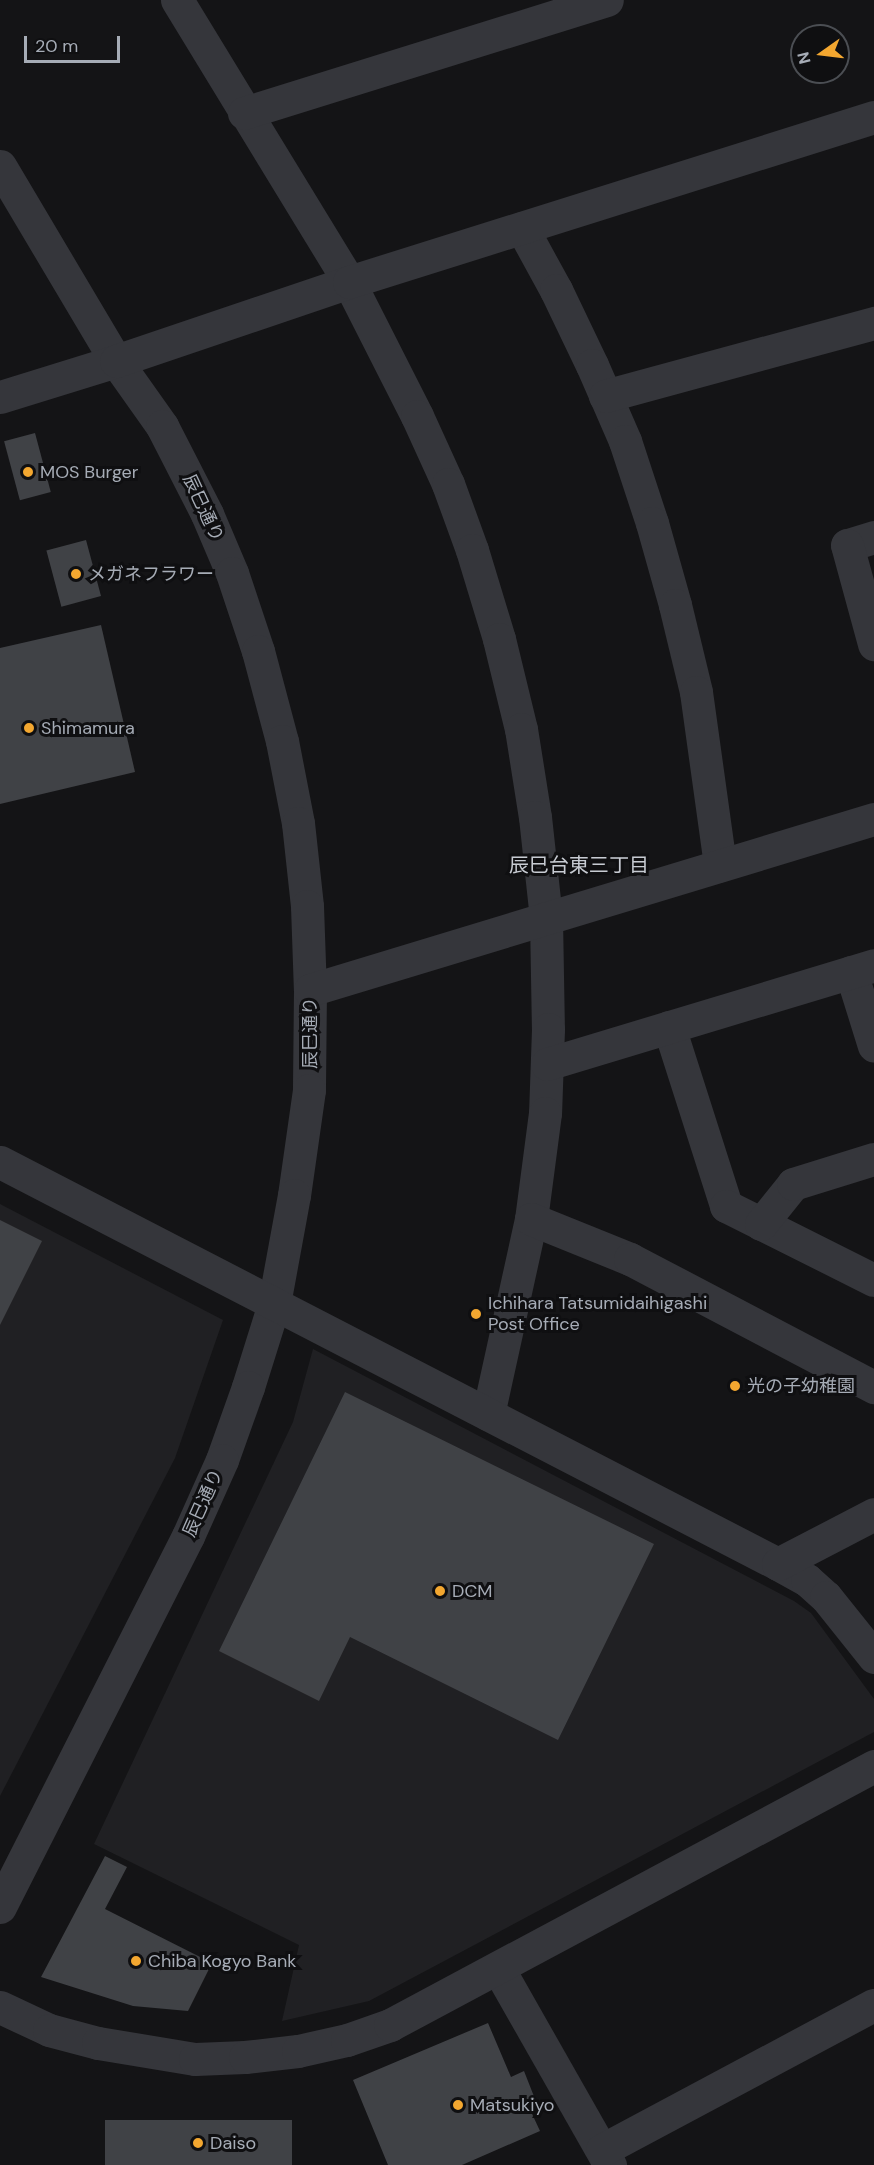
<!DOCTYPE html>
<meta charset="utf-8">
<style>
body{margin:0}
#map{position:relative;width:874px;height:2165px;overflow:hidden;background:#141416;font-family:"DM Sans","Noto Sans JP",sans-serif}
div>[style]{position:absolute}
.built>*{inset:0;background:#202023}
.building>*{inset:0;background:#404246;transform-origin:0 0}
.minor>*{height:33px;margin:-16.5px;padding:0 16.5px;transform-origin:16.5px;border-radius:16.5px;background:#35363b}
.dots>*{width:16px;height:16px;translate:-50% -50%;box-sizing:border-box;border:3px solid #0f0f11;border-radius:50%}
span{translate:-50% -50%;white-space:nowrap;text-align:center;line-height:1.15;-webkit-text-stroke:6px #0f0f11;paint-order:stroke}
.poi-label{font-size:18px;color:#a6acb6}
.left{translate:0 -50%;text-align:left}
.street-label{font-size:18px;color:#a6acb6}
.neighbourhood-label{font-size:20px;color:#c7cbd2}
.north{position:absolute;left:790px;top:24px;width:60px;height:60px;box-sizing:border-box;background:#0f0f11;border:2px solid #4b4e53;border-radius:50%;rotate:256deg;font-size:16px;font-weight:700;line-height:24px;text-align:center;color:#a6acb6}
.north::after{content:'';display:block;margin:auto;width:21px;height:27px;background:#f3a730;clip-path:polygon(50% 0,100% 100%,50% 72%,0 100%)}
.scale{position:absolute;left:24px;top:36px;width:96px;height:27px;box-sizing:border-box;border:3px solid #a6acb6;border-top:0;padding-left:8px;font-size:18px;line-height:21px;white-space:nowrap;color:#a6acb6;-webkit-text-stroke:4px #0f0f11;paint-order:stroke}
</style>
<div id="map">
<div class="built">
<i style="clip-path:polygon(0 1204px,223px 1320px,175px 1458px,0 1796px)"></i>
<i style="clip-path:polygon(313px 1349px,794px 1601px,811px 1613px,874px 1699px,874px 1732px,369px 2001px,282px 2021px,299px 1945px,94px 1844px,293px 1422px)"></i>
</div>
<div class="building">
<i style="left:35px;top:433px;width:61px;height:32px;rotate:75deg"></i>
<i style="left:86px;top:540px;width:58px;height:41px;rotate:75deg"></i>
<i style="clip-path:polygon(101px 625px,135px 772px,0 804px,0 648px)"></i>
<i style="clip-path:polygon(0 1220px,42px 1241px,0 1325px)"></i>
<i style="clip-path:polygon(345px 1392px,654px 1544px,558px 1740px,350px 1637px,319px 1701px,219px 1651px)"></i>
<i style="clip-path:polygon(105px 1856px,127px 1867px,105px 1909px,212px 1963px,188px 2011px,133px 2006px,41px 1977px)"></i>
<i style="clip-path:polygon(488px 2023px,511px 2077px,524px 2071px,535px 2099px,527px 2103px,540px 2131px,462px 2165px,388px 2165px,353px 2080px)"></i>
<i style="left:292px;top:2120px;width:45px;height:187px;rotate:90deg"></i>
</div>
<div class="minor">
<i style="left:177px;top:0;width:330px;rotate:58.6deg"></i>
<i style="left:349px;top:282px;width:150px;rotate:63.1deg"></i>
<i style="left:417px;top:416px;width:75px;rotate:65.5deg"></i>
<i style="left:448px;top:484px;width:70px;rotate:70deg"></i>
<i style="left:472px;top:550px;width:93px;rotate:73.1deg"></i>
<i style="left:499px;top:639px;width:93px;rotate:76.3deg"></i>
<i style="left:521px;top:729px;width:89px;rotate:81deg"></i>
<i style="left:535px;top:817px;width:102px;rotate:83.8deg"></i>
<i style="left:546px;top:918px;width:111px;rotate:89deg"></i>
<i style="left:548px;top:1029px;width:84px;rotate:92deg"></i>
<i style="left:545px;top:1113px;width:107px;rotate:97.5deg"></i>
<i style="left:531px;top:1219px;width:200px;rotate:102.4deg"></i>
<i style="left:244px;top:113px;width:380px;rotate:-17.3deg"></i>
<i style="left:0;top:166px;width:227px;rotate:59.3deg"></i>
<i style="left:116px;top:361px;width:80px;rotate:54.7deg"></i>
<i style="left:162px;top:426px;width:99px;rotate:62.9deg"></i>
<i style="left:207px;top:514px;width:64px;rotate:67deg"></i>
<i style="left:232px;top:573px;width:82px;rotate:71.6deg"></i>
<i style="left:258px;top:651px;width:93px;rotate:75.1deg"></i>
<i style="left:282px;top:741px;width:84px;rotate:79deg"></i>
<i style="left:298px;top:823px;width:83px;rotate:83.8deg"></i>
<i style="left:307px;top:906px;width:84px;rotate:88deg"></i>
<i style="left:310px;top:990px;width:100px;rotate:90.6deg"></i>
<i style="left:309px;top:1090px;width:106px;rotate:98.1deg"></i>
<i style="left:294px;top:1195px;width:111px;rotate:100.4deg"></i>
<i style="left:274px;top:1304px;width:87px;rotate:107.4deg"></i>
<i style="left:248px;top:1387px;width:77px;rotate:109.6deg"></i>
<i style="left:222px;top:1460px;width:83px;rotate:114.1deg"></i>
<i style="left:188px;top:1536px;width:416px;rotate:116.9deg"></i>
<i style="left:522px;top:228px;width:71px;rotate:61.3deg"></i>
<i style="left:556px;top:290px;width:83px;rotate:64.4deg"></i>
<i style="left:592px;top:365px;width:83px;rotate:66.5deg"></i>
<i style="left:625px;top:441px;width:86px;rotate:71.8deg"></i>
<i style="left:652px;top:523px;width:85px;rotate:74.3deg"></i>
<i style="left:675px;top:605px;width:89px;rotate:76.4deg"></i>
<i style="left:696px;top:692px;width:175px;rotate:82.1deg"></i>
<i style="left:605px;top:396px;width:279px;rotate:-15.2deg"></i>
<i style="left:0;top:397px;width:121px;rotate:-17.2deg"></i>
<i style="left:116px;top:361px;width:246px;rotate:-18.7deg"></i>
<i style="left:349px;top:282px;width:550px;rotate:-17.45deg"></i>
<i style="left:874px;top:537px;width:28px;rotate:163deg"></i>
<i style="left:847px;top:545px;width:103px;rotate:74.7deg"></i>
<i style="left:851px;top:972px;width:77px;rotate:72.7deg"></i>
<i style="left:310px;top:990px;width:589px;rotate:-16.87deg"></i>
<i style="left:669px;top:1027px;width:188px;rotate:72.3deg"></i>
<i style="left:726px;top:1206px;width:165px;rotate:26.6deg"></i>
<i style="left:547px;top:1064px;width:342px;rotate:-16.8deg"></i>
<i style="left:0;top:1162px;width:876px;rotate:27.33deg"></i>
<i style="left:778px;top:1564px;width:33px;rotate:29deg"></i>
<i style="left:807px;top:1580px;width:25px;rotate:42deg"></i>
<i style="left:826px;top:1597px;width:77px;rotate:51.3deg"></i>
<i style="left:531px;top:1219px;width:107px;rotate:22deg"></i>
<i style="left:630px;top:1259px;width:276px;rotate:27.7deg"></i>
<i style="left:761px;top:1224px;width:51px;rotate:-51.3deg"></i>
<i style="left:793px;top:1184px;width:85px;rotate:-17.2deg"></i>
<i style="left:778px;top:1564px;width:108px;rotate:-27.5deg"></i>
<i style="left:498px;top:1968px;width:227px;rotate:60.4deg"></i>
<i style="left:0;top:2007px;width:54px;rotate:25.1deg"></i>
<i style="left:49px;top:2030px;width:51px;rotate:14.9deg"></i>
<i style="left:98px;top:2043px;width:98px;rotate:9.4deg"></i>
<i style="left:195px;top:2059px;width:50px;rotate:-2.3deg"></i>
<i style="left:245px;top:2057px;width:53px;rotate:-6.5deg"></i>
<i style="left:298px;top:2051px;width:50px;rotate:-12.7deg"></i>
<i style="left:347px;top:2040px;width:46px;rotate:-19.2deg"></i>
<i style="left:390px;top:2025px;width:549px;rotate:-28.15deg"></i>
<i style="left:602px;top:2150px;width:308px;rotate:-28.1deg"></i>
</div>
<div class="dots">
<i style="left:28px;top:472px;background:#f3a730"></i>
<i style="left:76px;top:574px;background:#f3a730"></i>
<i style="left:29px;top:728px;background:#f3a730"></i>
<i style="left:476px;top:1314px;background:#f3a730"></i>
<i style="left:735px;top:1386px;background:#f3a730"></i>
<i style="left:440px;top:1591px;background:#f3a730"></i>
<i style="left:136px;top:1961px;background:#f3a730"></i>
<i style="left:458px;top:2105px;background:#f3a730"></i>
<i style="left:198px;top:2143px;background:#f3a730"></i>
</div>
<div class="poi-label">
<span class="left" style="left:40px;top:472px">MOS Burger</span>
<span class="left" style="left:88px;top:574px">メガネフラワー</span>
<span class="left" style="left:41px;top:728px">Shimamura</span>
<span class="left" style="left:488px;top:1314px">Ichihara Tatsumidaihigashi<br>Post Office</span>
<span class="left" style="left:747px;top:1386px">光の子幼稚園</span>
<span class="left" style="left:452px;top:1591px">DCM</span>
<span class="left" style="left:148px;top:1961px">Chiba Kogyo Bank</span>
<span class="left" style="left:470px;top:2105px">Matsukiyo</span>
<span class="left" style="left:210px;top:2143px">Daiso</span>
</div>
<div class="street-label">
<span style="left:203px;top:508px;rotate:65deg">辰巳通り</span>
<span style="left:310px;top:1033px;rotate:-90deg">辰巳通り</span>
<span style="left:203px;top:1503px;rotate:-66deg">辰巳通り</span>
</div>
<div class="neighbourhood-label">
<span style="left:579px;top:865px">辰巳台東三丁目</span>
</div>
<div class="north">N</div>
<div class="scale">20 m</div>
</div>
